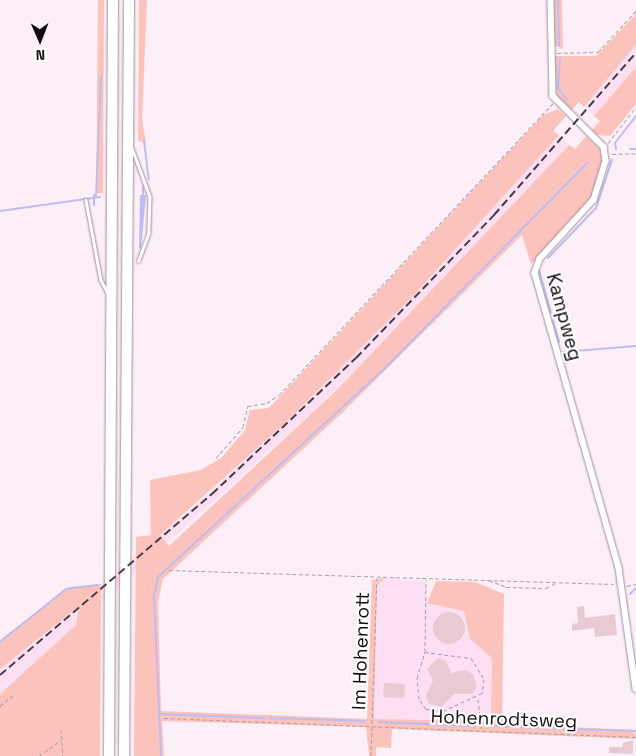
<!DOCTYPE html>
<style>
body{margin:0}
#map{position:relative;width:636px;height:756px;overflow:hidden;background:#fdeff8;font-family:"Space Grotesk",sans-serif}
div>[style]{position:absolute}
.built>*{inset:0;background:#fddff4}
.green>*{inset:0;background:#fbc3bb}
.water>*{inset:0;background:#bebdf2}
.stream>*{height:2px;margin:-1px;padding:0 1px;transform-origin:1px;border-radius:1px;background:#bebdf2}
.building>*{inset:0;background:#e8cbd2;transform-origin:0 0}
.round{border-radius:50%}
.path>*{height:1px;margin-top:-0.5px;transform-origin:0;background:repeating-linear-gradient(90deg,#aba0a7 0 4px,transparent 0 6.5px)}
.roads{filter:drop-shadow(0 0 1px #a38e9d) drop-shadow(0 0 1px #a38e9d)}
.lane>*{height:2.5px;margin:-1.25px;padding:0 1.25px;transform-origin:1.25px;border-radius:1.25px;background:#fff}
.street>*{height:5.5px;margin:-2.75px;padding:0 2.75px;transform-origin:2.75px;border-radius:2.75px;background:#fff}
.highway>*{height:10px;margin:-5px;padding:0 5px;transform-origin:5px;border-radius:5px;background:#fff}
.rail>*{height:2px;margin-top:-1px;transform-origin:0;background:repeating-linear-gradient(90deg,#453c42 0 8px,transparent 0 12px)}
span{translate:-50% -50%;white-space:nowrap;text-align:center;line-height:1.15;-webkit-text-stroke:4px #fff;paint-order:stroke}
.street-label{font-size:19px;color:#120b10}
.north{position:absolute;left:15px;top:15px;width:50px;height:50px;-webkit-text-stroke:4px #fff;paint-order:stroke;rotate:179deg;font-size:14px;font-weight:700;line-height:20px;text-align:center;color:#120b10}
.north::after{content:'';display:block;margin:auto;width:18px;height:22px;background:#120b10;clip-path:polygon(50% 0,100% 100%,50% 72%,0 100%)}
</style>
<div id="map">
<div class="built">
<i style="clip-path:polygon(636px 45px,636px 67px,594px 116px,584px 107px)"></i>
<i style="clip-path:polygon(559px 135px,569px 145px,338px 389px,0 694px,0 669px,189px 511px,282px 426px,414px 295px)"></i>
<i style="clip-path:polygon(385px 578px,426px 581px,427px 603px,464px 611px,470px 639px,492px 658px,491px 721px,374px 719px,377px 585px)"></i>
</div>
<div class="green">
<i style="clip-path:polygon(98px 0,104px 0,103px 193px,96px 193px)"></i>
<i style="clip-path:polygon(139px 0,147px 0,142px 120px,146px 143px,138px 141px)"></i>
<i style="clip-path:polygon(554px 0,562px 0,563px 49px,554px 45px)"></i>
<i style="clip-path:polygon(636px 14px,636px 45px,584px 107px,579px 102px,569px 113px,557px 99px,554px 56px,596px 56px)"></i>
<i style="clip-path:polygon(636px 67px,636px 104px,610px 136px,596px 135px,591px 131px,600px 121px,594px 116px)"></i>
<i style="clip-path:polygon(558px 109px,566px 116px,553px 131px,559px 135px,414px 295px,282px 426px,160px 535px,169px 546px,338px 389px,569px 145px,575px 149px,586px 136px,600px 149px,603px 165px,596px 190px,564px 232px,531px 264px,522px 235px,343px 412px,163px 579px,158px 602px,161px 711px,367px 719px,372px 580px,385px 578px,377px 585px,374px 719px,491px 721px,492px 658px,470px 639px,464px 611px,427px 603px,436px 581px,475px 582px,504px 594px,502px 724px,635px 730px,636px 739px,392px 729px,391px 748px,376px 747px,376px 756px,369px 756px,366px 727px,162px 721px,164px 756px,134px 756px,136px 537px,151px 535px,150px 480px,201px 470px,221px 458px,245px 430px,250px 410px,269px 408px,543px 115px)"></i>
<i style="clip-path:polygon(101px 584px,100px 756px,0 756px,0 694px,76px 625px,79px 606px,0 669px,0 640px,69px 587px)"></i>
</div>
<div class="water">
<i style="clip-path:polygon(140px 195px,146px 195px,141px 249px,139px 248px)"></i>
</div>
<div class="stream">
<i style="left:558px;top:0;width:46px;rotate:88.8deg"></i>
<i style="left:560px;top:59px;width:29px;rotate:94deg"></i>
<i style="left:558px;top:88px;width:15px;rotate:53deg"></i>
<i style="left:144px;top:141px;width:39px;rotate:83deg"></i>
<i style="left:616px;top:149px;width:6px;rotate:-99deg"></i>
<i style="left:615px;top:143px;width:34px;rotate:-52deg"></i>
<i style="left:630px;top:149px;width:6px"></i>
<i style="left:94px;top:195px;width:10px;rotate:90deg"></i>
<i style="left:143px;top:195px;width:8px;rotate:-90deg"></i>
<i style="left:96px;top:196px;width:120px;rotate:-87.6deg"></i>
<i style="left:0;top:211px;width:101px;rotate:-8deg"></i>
<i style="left:548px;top:258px;width:69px;rotate:-46.2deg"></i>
<i style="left:596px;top:208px;width:51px;rotate:-71.6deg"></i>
<i style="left:539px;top:270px;width:75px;rotate:74.5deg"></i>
<i style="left:563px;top:352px;width:73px;rotate:-4.7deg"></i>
<i style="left:630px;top:594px;width:8px;rotate:-45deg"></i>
<i style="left:0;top:642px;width:85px;rotate:-38.8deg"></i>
<i style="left:66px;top:589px;width:32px;rotate:-7deg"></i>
<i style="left:159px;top:714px;width:105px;rotate:2.2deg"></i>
<i style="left:270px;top:718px;width:95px;rotate:1.8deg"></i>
<i style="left:379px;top:722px;width:96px;rotate:2.4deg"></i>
<i style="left:485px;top:726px;width:151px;rotate:1.9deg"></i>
<i style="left:161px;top:756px;width:161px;rotate:-92.5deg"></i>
<i style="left:154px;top:595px;width:18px;rotate:-77deg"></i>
<i style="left:158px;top:577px;width:309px;rotate:-42.6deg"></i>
<i style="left:385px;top:368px;width:289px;rotate:-45.4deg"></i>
</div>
<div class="building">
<i style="clip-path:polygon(584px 606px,585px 618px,615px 614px,617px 635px,595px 637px,594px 628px,572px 631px,572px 624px,578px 623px,577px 607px)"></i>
<i class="round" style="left:433px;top:612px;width:32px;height:32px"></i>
<i style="clip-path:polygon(438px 658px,446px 661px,451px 673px,465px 670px,473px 674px,477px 687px,472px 694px,454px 694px,442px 707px,429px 704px,426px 696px,433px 680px,427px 669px)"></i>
<i style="left:384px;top:683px;width:21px;height:14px;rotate:3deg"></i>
<i style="clip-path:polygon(633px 740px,633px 754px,609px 753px,609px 747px,623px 747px,623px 743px)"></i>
</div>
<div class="path">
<i style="left:557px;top:53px;width:41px;rotate:-1.4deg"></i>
<i style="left:598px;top:52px;width:56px;rotate:-47.2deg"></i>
<i style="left:608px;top:143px;width:46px;rotate:-52.1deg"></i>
<i style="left:612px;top:154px;width:24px;rotate:-2deg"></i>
<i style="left:216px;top:458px;width:41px;rotate:-48.9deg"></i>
<i style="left:243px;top:427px;width:22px;rotate:-77deg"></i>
<i style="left:248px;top:406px;width:19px;rotate:-9deg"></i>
<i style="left:267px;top:403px;width:14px;rotate:-34deg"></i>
<i style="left:279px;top:395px;width:400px;rotate:-46.8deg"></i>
<i style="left:169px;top:570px;width:445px;rotate:1.8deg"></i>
<i style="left:489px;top:580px;width:18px;rotate:22deg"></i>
<i style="left:506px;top:587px;width:40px;rotate:1.4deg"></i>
<i style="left:546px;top:588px;width:13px;rotate:-27deg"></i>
<i style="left:627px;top:586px;width:9px;rotate:-13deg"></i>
<i style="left:425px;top:652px;width:46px;rotate:7.4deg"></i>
<i style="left:471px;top:658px;width:25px;rotate:58deg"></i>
<i style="left:484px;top:679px;width:14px;rotate:98deg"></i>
<i style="left:482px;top:693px;width:43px;rotate:155.2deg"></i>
<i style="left:443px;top:711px;width:17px;rotate:-173deg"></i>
<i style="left:426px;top:709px;width:12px;rotate:-125deg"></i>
<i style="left:419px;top:699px;width:21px;rotate:-95deg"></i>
<i style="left:417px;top:678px;width:27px;rotate:-73deg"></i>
<i style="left:425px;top:652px;width:73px;rotate:-89.2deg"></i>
<i style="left:478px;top:699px;width:30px;rotate:84deg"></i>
<i style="left:0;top:706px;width:17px;rotate:-40deg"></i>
<i style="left:164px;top:718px;width:472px;rotate:2.3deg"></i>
<i style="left:61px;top:729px;width:27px;rotate:86deg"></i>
<i style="left:39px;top:756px;width:27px;rotate:-36deg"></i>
<i style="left:371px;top:756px;width:178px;rotate:-88.1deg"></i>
</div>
<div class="roads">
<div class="lane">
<i style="left:132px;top:148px;width:52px;rotate:69.8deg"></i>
<i style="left:150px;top:197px;width:36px;rotate:92deg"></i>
<i style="left:149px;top:233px;width:30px;rotate:110deg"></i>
<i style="left:86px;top:200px;width:81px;rotate:79.4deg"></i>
<i style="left:101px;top:280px;width:15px;rotate:62deg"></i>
</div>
<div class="street">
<i style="left:551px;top:0;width:96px;rotate:88.8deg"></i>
<i style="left:553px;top:96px;width:72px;rotate:45deg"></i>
<i style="left:604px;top:147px;width:14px;rotate:82deg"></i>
<i style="left:606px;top:161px;width:41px;rotate:107.1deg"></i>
<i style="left:594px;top:200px;width:80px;rotate:132.5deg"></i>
<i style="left:540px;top:259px;width:15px;rotate:110deg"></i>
<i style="left:535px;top:273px;width:307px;rotate:74.1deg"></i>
<i style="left:619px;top:568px;width:122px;rotate:82deg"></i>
</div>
<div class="highway">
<i style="left:109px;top:756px;width:756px;rotate:-89.7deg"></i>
<i style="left:124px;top:756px;width:756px;rotate:-89.62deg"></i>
</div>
</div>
<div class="rail">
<i style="left:0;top:675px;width:279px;rotate:-40.5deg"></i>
<i style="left:212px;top:494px;width:198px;rotate:-43.4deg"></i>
<i style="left:356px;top:358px;width:199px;rotate:-46deg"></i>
<i style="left:494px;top:215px;width:215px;rotate:-48.8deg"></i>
</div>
<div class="street-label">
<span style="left:564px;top:317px;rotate:75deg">Kampweg</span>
<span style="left:361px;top:651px;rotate:-88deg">Im Hohenrott</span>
<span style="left:504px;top:719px;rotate:2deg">Hohenrodtsweg</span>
</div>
<div class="north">N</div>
</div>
